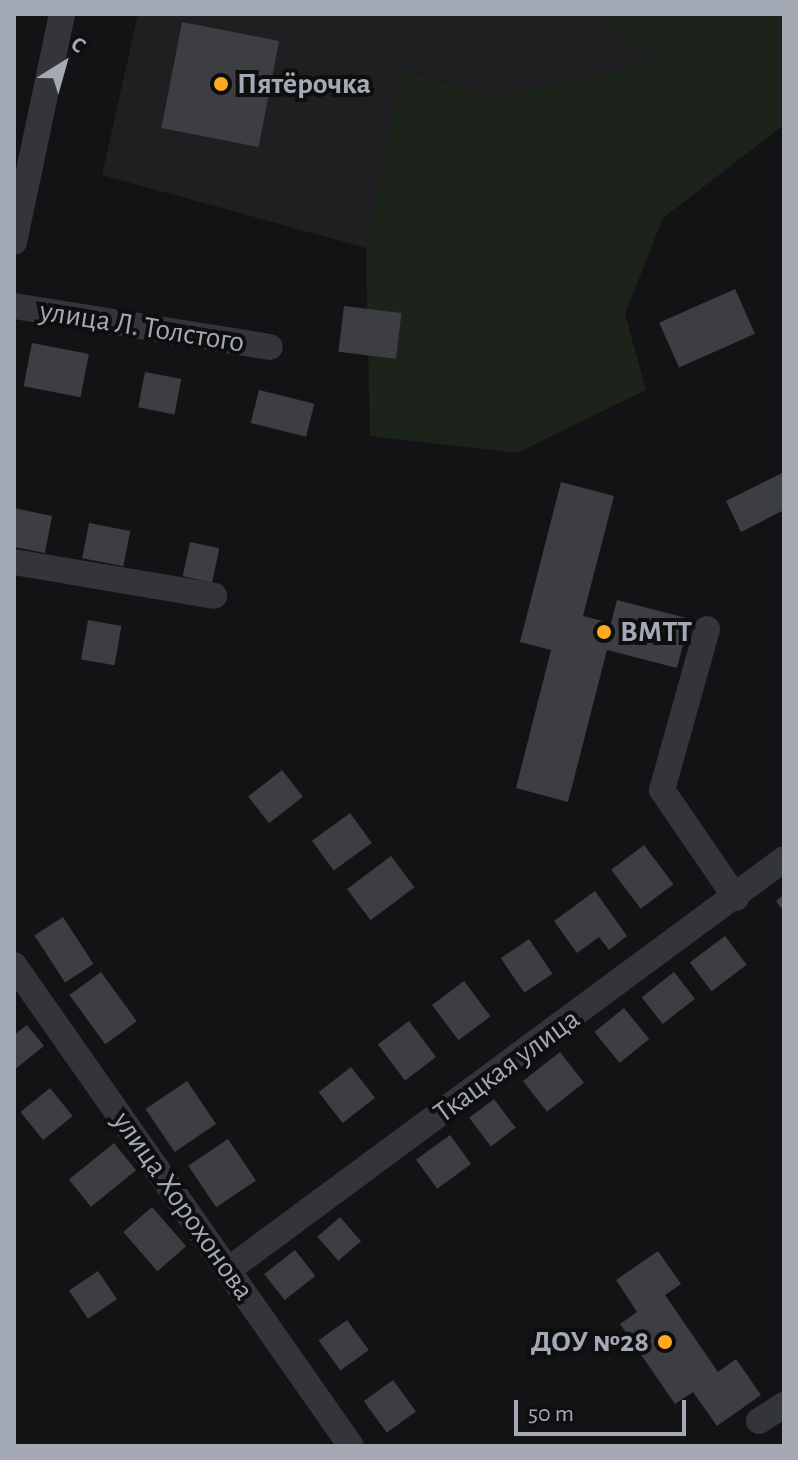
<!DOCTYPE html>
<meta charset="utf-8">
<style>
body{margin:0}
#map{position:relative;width:798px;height:1460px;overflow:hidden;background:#131315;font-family:"Alegreya Sans",sans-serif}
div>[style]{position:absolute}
.built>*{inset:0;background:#1f1f22}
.green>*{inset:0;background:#1b231b}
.building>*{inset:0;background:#3c3e42;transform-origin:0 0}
.minor>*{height:26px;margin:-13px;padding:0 13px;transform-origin:13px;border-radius:13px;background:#33353a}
.dots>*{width:22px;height:22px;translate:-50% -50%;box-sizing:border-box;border:4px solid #0e0e0f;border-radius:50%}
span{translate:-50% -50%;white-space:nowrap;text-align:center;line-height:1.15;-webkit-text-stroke:8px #0e0e0f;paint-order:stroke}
.poi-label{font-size:30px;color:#a3aab6;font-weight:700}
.left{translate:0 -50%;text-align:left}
.right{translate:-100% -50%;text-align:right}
.street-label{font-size:30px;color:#a3aab6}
.frame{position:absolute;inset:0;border:16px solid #a3aab6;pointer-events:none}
.north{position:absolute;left:24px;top:24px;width:80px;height:80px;-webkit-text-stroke:6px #0e0e0f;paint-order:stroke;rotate:37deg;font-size:22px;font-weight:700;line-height:32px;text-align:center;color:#a3aab6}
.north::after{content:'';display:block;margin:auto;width:28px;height:36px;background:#a3aab6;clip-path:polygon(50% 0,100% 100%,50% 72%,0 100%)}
.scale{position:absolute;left:514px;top:1400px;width:172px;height:36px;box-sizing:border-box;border:4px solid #a3aab6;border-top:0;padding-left:10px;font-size:24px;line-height:28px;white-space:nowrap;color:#a3aab6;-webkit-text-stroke:6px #0e0e0f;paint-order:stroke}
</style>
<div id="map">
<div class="built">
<i style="clip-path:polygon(138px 14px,598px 14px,658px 62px,495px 96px,403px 69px,366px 248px,102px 175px)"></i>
</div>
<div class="green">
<i style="clip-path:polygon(598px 14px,784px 14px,784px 125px,663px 218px,625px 314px,646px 390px,517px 453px,370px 436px,366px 248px,402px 69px,495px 96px,657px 62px)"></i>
</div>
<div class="building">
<i style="left:182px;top:22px;width:99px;height:108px;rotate:11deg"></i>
<i style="left:735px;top:289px;width:49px;height:83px;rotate:66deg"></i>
<i style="left:344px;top:306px;width:58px;height:46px;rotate:7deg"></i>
<i style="left:32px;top:343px;width:58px;height:44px;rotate:11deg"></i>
<i style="left:145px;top:372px;width:37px;height:36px;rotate:11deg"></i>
<i style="left:259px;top:390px;width:57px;height:34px;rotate:14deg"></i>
<i style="clip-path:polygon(784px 472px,784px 510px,741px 532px,726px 501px)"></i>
<i style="clip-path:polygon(561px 482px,614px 496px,583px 616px,611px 623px,617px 600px,690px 619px,677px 668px,607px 650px,568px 802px,516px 788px,551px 650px,520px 642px)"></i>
<i style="clip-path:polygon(14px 508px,52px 516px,45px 553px,14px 547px)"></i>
<i style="left:89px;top:523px;width:42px;height:36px;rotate:11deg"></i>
<i style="left:190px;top:542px;width:30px;height:35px;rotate:12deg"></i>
<i style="left:88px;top:620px;width:34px;height:40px;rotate:10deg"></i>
<i style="left:282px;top:770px;width:34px;height:43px;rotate:52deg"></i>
<i style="left:350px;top:813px;width:37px;height:47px;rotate:54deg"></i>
<i style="left:644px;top:845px;width:49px;height:41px;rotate:53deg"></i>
<i style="left:391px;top:856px;width:39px;height:55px;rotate:53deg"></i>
<i style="clip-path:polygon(595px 891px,627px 936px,609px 950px,599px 937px,577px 953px,554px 921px)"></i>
<i style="clip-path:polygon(784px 894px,784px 912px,776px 901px)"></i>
<i style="left:63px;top:917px;width:56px;height:34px;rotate:57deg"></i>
<i style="left:725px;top:936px;width:36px;height:44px;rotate:53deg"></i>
<i style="left:529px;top:939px;width:42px;height:34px;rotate:56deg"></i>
<i style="left:101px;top:972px;width:61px;height:39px;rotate:54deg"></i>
<i style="left:674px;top:972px;width:34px;height:41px;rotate:52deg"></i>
<i style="left:464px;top:981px;width:44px;height:40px;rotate:53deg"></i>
<i style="left:624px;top:1008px;width:40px;height:38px;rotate:51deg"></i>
<i style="left:409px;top:1021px;width:45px;height:39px;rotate:53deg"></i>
<i style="clip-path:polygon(27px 1025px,44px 1046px,14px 1070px,14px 1035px)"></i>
<i style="left:560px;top:1052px;width:39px;height:47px;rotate:52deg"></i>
<i style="left:351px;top:1067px;width:39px;height:41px;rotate:52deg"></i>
<i style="left:187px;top:1081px;width:52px;height:50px;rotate:56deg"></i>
<i style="left:50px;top:1088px;width:36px;height:38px;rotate:51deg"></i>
<i style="left:494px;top:1099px;width:36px;height:31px;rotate:53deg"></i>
<i style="left:450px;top:1135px;width:36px;height:42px;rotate:54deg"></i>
<i style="left:228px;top:1139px;width:50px;height:48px;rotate:56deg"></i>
<i style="left:114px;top:1143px;width:35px;height:58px;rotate:51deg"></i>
<i style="left:152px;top:1207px;width:52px;height:38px;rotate:49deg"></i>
<i style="left:340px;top:1217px;width:32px;height:30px;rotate:49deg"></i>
<i style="left:295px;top:1250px;width:33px;height:39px;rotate:52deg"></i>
<i style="clip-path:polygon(658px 1251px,681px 1284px,665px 1295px,718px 1372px,736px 1359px,761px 1395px,717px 1426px,693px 1392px,675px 1404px,620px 1324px,637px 1312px,616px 1280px)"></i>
<i style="left:98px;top:1271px;width:34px;height:35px;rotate:56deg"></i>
<i style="left:347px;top:1320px;width:37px;height:35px;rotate:54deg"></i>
<i style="left:393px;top:1380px;width:39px;height:36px;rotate:54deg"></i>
</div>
<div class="minor">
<i style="left:14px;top:242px;width:233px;rotate:-78.1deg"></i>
<i style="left:14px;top:306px;width:259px;rotate:9.1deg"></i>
<i style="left:14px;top:562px;width:203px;rotate:9.6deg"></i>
<i style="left:707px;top:629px;width:167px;rotate:105.6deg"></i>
<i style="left:662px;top:790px;width:131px;rotate:55.6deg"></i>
<i style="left:14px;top:965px;width:587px;rotate:54.98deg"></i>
<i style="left:228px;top:1270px;width:691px;rotate:-36.47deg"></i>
<i style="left:759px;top:1421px;width:30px;rotate:-33deg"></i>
</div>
<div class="dots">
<i style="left:221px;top:84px;background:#ffa920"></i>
<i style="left:604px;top:632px;background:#ffa920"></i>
<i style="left:665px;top:1342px;background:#ffa920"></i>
</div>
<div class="poi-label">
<span class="left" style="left:237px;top:84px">Пятёрочка</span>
<span class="left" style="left:620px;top:632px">ВМТТ</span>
<span class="right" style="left:649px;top:1342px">ДОУ №28</span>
</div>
<div class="street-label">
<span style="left:142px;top:327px;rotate:9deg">улица Л. Толстого</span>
<span style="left:507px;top:1066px;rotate:-36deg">Ткацкая улица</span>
<span style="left:183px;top:1206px;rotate:55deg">улица Хорохонова</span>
</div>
<div class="frame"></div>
<div class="north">С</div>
<div class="scale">50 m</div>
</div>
